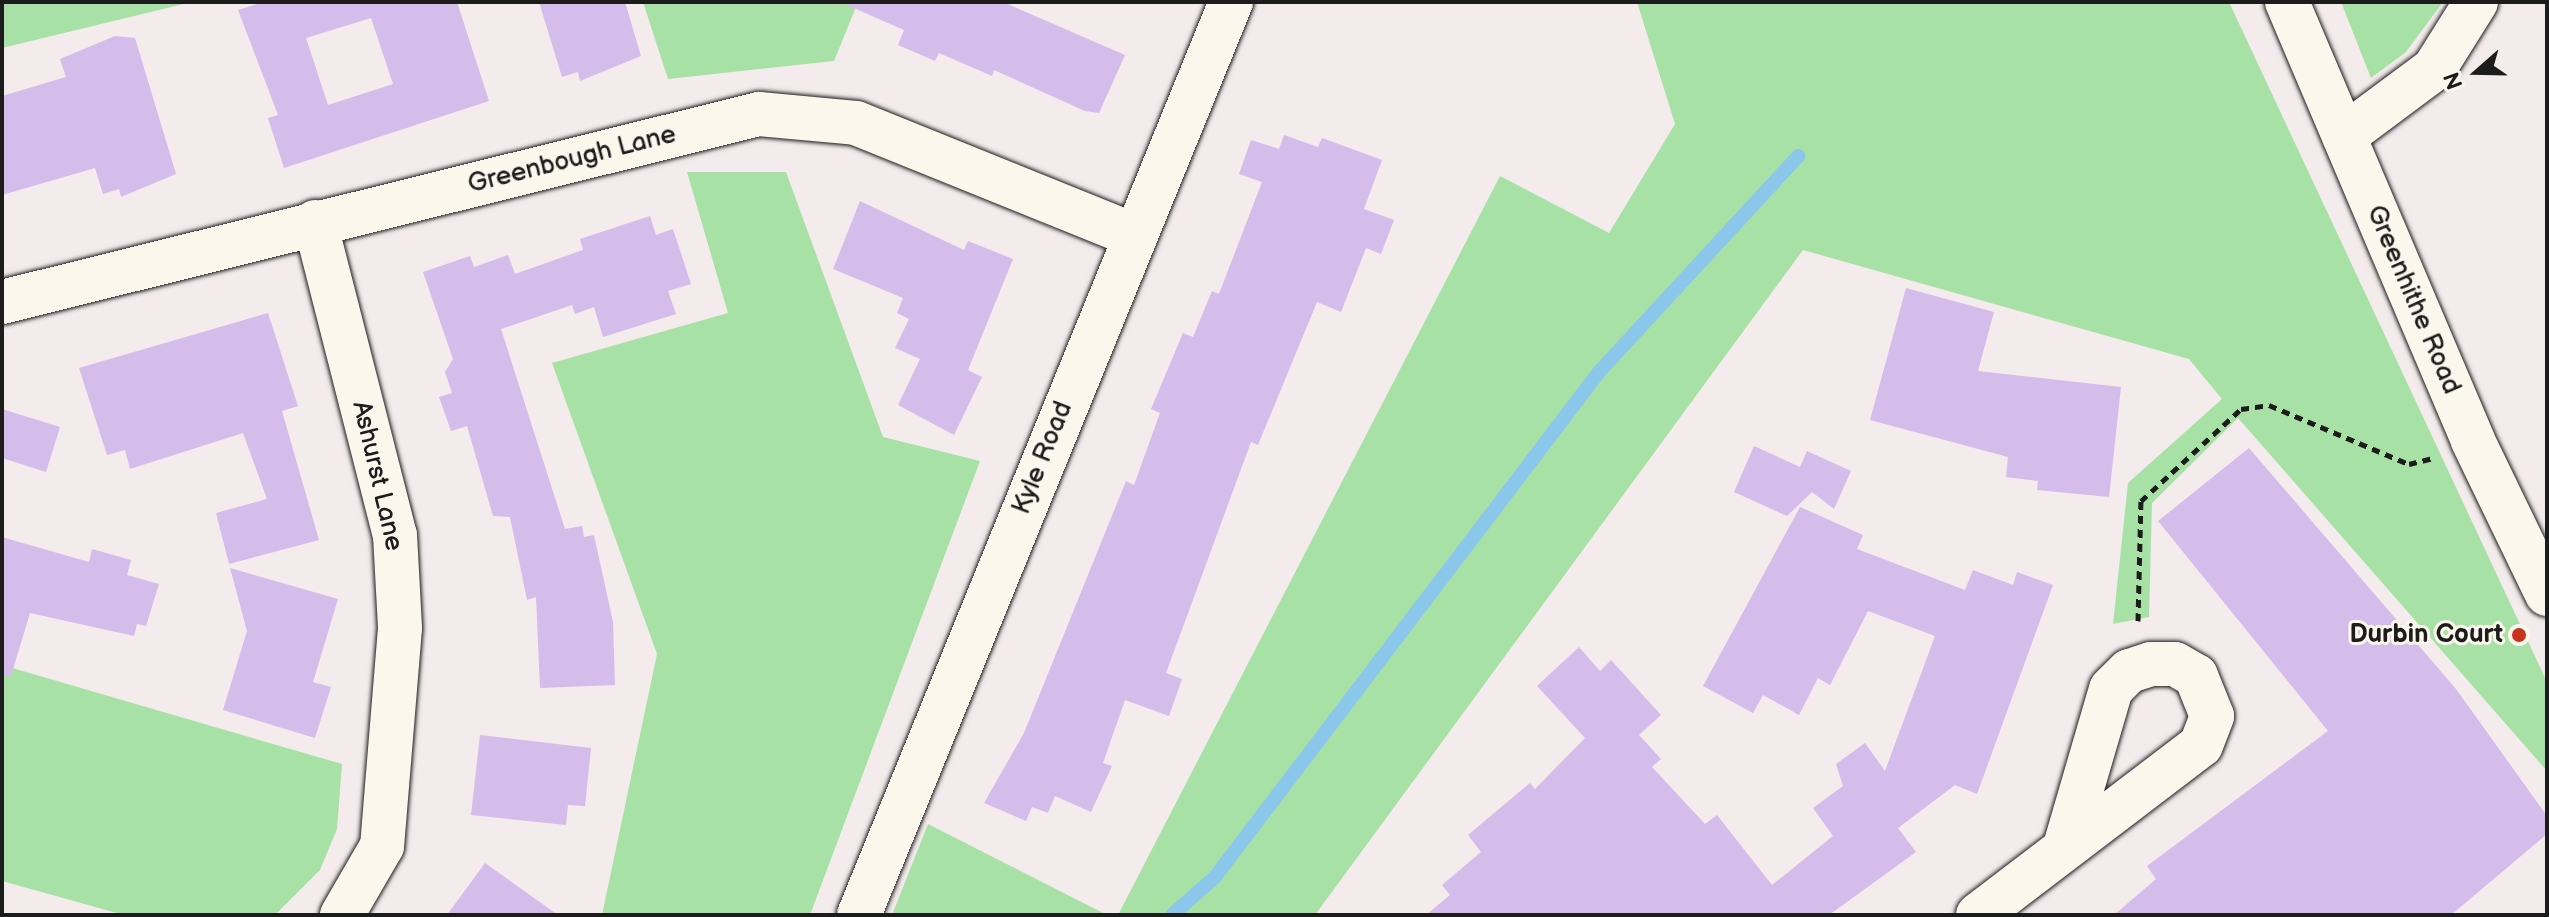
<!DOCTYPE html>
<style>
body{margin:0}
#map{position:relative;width:2549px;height:917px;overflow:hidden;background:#f3ebec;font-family:"Balsamiq Sans",sans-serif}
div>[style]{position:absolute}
.green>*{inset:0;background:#a8e1a5}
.stream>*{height:14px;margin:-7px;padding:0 7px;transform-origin:7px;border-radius:7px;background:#8bc7eb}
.building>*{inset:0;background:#d4bceb}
.path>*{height:5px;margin-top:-2.5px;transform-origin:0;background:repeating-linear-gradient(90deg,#1c1c1c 0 8px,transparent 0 14px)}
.roads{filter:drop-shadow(0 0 2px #1c1c1c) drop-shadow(0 0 2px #1c1c1c)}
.minor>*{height:44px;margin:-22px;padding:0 22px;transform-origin:22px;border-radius:22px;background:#fbf7ec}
.dots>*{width:22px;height:22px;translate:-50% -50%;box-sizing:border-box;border:4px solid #fbf7ec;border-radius:50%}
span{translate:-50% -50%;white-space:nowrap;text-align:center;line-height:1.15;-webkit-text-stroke:6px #fbf7ec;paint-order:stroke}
.street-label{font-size:26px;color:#1c1c1c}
.poi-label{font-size:26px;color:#1c1c1c;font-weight:700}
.right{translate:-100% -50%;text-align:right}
.frame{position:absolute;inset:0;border:4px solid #1c1c1c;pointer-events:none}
.north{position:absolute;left:2437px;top:32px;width:80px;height:80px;-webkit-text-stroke:6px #fbf7ec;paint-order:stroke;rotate:250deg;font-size:22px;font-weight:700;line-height:32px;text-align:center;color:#1c1c1c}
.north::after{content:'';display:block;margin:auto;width:28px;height:36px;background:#1c1c1c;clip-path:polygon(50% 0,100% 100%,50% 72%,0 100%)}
</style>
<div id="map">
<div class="green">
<i style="clip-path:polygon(2px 2px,192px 2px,2px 48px)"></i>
<i style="clip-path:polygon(643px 2px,858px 2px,834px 61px,668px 79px)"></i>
<i style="clip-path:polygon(1637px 2px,2229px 2px,2547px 682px,2547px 771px,2238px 418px,2152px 503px,2149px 617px,2113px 624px,2128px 483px,2222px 399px,2189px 359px,1803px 250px,1315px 915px,1118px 915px,1500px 176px,1609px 233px,1675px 124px)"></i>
<i style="clip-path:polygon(2341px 2px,2443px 2px,2406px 52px,2371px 78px)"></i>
<i style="clip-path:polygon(687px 172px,786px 172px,883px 437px,980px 461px,810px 915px,602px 915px,657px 654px,552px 363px,728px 313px)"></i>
<i style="clip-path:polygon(2px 665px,342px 764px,337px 829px,320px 870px,275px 915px,124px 915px,2px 881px)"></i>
<i style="clip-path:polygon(928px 824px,1107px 915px,892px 915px)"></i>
</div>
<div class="stream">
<i style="left:1172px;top:915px;width:57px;rotate:-41.5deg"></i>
<i style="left:1215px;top:877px;width:634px;rotate:-52.75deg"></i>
<i style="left:1599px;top:372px;width:294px;rotate:-47.3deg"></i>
</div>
<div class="building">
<i style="clip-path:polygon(evenodd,264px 2px,457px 2px,489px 101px,284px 168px,268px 118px,278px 115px,238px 10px,264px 2px,371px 18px,393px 84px,328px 105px,306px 38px,371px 18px)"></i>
<i style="clip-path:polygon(539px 2px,625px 2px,641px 56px,580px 81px,578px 72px,562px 77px)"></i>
<i style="clip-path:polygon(840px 2px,1003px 2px,1125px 55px,1099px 113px,1085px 111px,994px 70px,992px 76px,939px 53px,935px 61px,898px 45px,904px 30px)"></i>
<i style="clip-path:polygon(115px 36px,135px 38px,176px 174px,121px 197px,119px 189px,103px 194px,95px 168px,2px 195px,2px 96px,66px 77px,60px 59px)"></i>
<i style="clip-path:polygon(1284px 135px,1318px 147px,1322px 138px,1382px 160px,1364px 209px,1394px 220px,1381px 254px,1366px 248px,1341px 312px,1317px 302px,1258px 445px,1251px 442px,1166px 673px,1182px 679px,1169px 716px,1125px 700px,1103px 763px,1112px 766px,1091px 812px,1055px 796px,1048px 813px,1032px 807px,1026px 821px,984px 803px,1024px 733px,1126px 481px,1134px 485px,1160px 413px,1151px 409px,1183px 333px,1193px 337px,1212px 291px,1219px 294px,1262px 182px,1239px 174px,1251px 140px,1279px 149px)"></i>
<i style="clip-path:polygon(860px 201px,964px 250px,968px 241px,1013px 259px,968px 370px,982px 377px,954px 435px,898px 405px,920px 359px,895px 348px,909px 319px,897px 313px,903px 298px,833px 269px)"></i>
<i style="clip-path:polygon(650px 216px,656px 235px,673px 229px,691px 284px,668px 291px,676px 314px,603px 337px,594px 307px,575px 314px,572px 305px,501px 329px,565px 529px,582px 526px,584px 537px,594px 535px,613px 622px,615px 685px,540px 688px,536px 597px,527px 600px,510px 517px,493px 516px,467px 426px,451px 431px,439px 397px,452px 393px,445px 372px,453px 359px,423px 272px,470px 256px,474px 267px,508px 255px,515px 274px,583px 250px,580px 239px)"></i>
<i style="clip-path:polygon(1906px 288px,1994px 312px,1978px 371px,2121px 387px,2109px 497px,2037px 490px,2038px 481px,2006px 477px,2008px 457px,1870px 420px)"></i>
<i style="clip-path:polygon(268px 313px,298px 406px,282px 411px,319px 540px,229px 564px,216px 513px,267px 499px,243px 433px,130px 469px,125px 450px,107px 455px,79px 368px)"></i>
<i style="clip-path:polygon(2px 409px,60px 427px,46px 472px,2px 458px)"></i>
<i style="clip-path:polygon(1754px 446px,1800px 467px,1807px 451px,1851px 471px,1834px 509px,1812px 492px,1787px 516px,1734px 492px)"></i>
<i style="clip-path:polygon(2249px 448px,2456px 689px,2547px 816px,2547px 834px,2451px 915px,2114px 915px,2156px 879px,2147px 866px,2328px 731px,2158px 521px)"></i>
<i style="clip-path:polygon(1800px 507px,1863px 535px,1857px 549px,1965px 590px,1973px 570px,2013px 585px,2017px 572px,2053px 585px,1977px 794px,1955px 785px,1898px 828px,1916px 852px,1829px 915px,1426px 915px,1450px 895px,1442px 885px,1481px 852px,1468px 835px,1530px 783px,1535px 789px,1585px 738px,1537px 686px,1579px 647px,1600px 671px,1611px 660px,1661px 715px,1639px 735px,1661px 759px,1652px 767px,1705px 824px,1717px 815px,1772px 885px,1833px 836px,1813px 808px,1843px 786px,1836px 764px,1865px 743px,1885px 771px,1935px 636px,1868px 611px,1830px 685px,1818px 678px,1799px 715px,1763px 695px,1753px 713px,1703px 686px)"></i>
<i style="clip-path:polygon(2px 537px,89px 562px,92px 549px,131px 560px,127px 575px,159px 584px,146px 626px,137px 624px,134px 636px,30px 613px,11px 676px,2px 675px)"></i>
<i style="clip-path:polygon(230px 568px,338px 599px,313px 682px,331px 687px,315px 738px,223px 710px,247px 631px)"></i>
<i style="clip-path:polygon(480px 735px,591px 748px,585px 806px,568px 805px,566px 825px,471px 815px)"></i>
<i style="clip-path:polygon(485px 863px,558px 915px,447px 915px)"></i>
</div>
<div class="path">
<i style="left:2138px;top:621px;width:120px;rotate:-88.6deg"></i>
<i style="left:2141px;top:501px;width:136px;rotate:-42.6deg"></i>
<i style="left:2241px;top:409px;width:28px;rotate:-8deg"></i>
<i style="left:2269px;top:405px;width:152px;rotate:22.9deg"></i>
<i style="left:2409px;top:464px;width:25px;rotate:-14deg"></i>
</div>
<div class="roads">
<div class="minor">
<i style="left:2287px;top:2px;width:477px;rotate:67deg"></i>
<i style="left:2473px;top:441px;width:170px;rotate:64.2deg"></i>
<i style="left:2344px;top:136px;width:112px;rotate:-36.7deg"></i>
<i style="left:2434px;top:69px;width:79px;rotate:-57.9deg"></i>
<i style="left:315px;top:222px;width:323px;rotate:75.7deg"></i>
<i style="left:395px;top:535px;width:93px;rotate:86.9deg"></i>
<i style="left:400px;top:628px;width:219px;rotate:94.7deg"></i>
<i style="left:382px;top:846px;width:80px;rotate:120.1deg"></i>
<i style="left:2px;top:302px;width:780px;rotate:-13.95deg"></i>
<i style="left:759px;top:114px;width:97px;rotate:5.3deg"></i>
<i style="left:856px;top:123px;width:299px;rotate:22deg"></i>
<i style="left:859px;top:915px;width:986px;rotate:-67.83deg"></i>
<i style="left:1978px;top:915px;width:280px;rotate:-37.3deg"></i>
<i style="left:2201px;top:745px;width:31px;rotate:-69deg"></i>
<i style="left:2212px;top:716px;width:43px;rotate:-111.8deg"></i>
<i style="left:2196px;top:676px;width:24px;rotate:-150deg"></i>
<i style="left:2175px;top:664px;width:24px;rotate:180deg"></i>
<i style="left:2151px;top:664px;width:23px;rotate:162deg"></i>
<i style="left:2129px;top:671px;width:25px;rotate:135deg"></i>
<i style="left:2111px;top:689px;width:160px;rotate:106.3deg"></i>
</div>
</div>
<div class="dots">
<i style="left:2519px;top:635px;background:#c8321e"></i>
</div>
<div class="street-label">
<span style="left:572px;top:160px;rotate:-14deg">Greenbough Lane</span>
<span style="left:2413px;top:300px;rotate:67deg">Greenhithe Road</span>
<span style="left:1043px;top:458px;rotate:-68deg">Kyle Road</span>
<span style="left:377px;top:476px;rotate:77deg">Ashurst Lane</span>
</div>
<div class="poi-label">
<span class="right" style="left:2503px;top:635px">Durbin Court</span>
</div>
<div class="frame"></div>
<div class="north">N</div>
</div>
